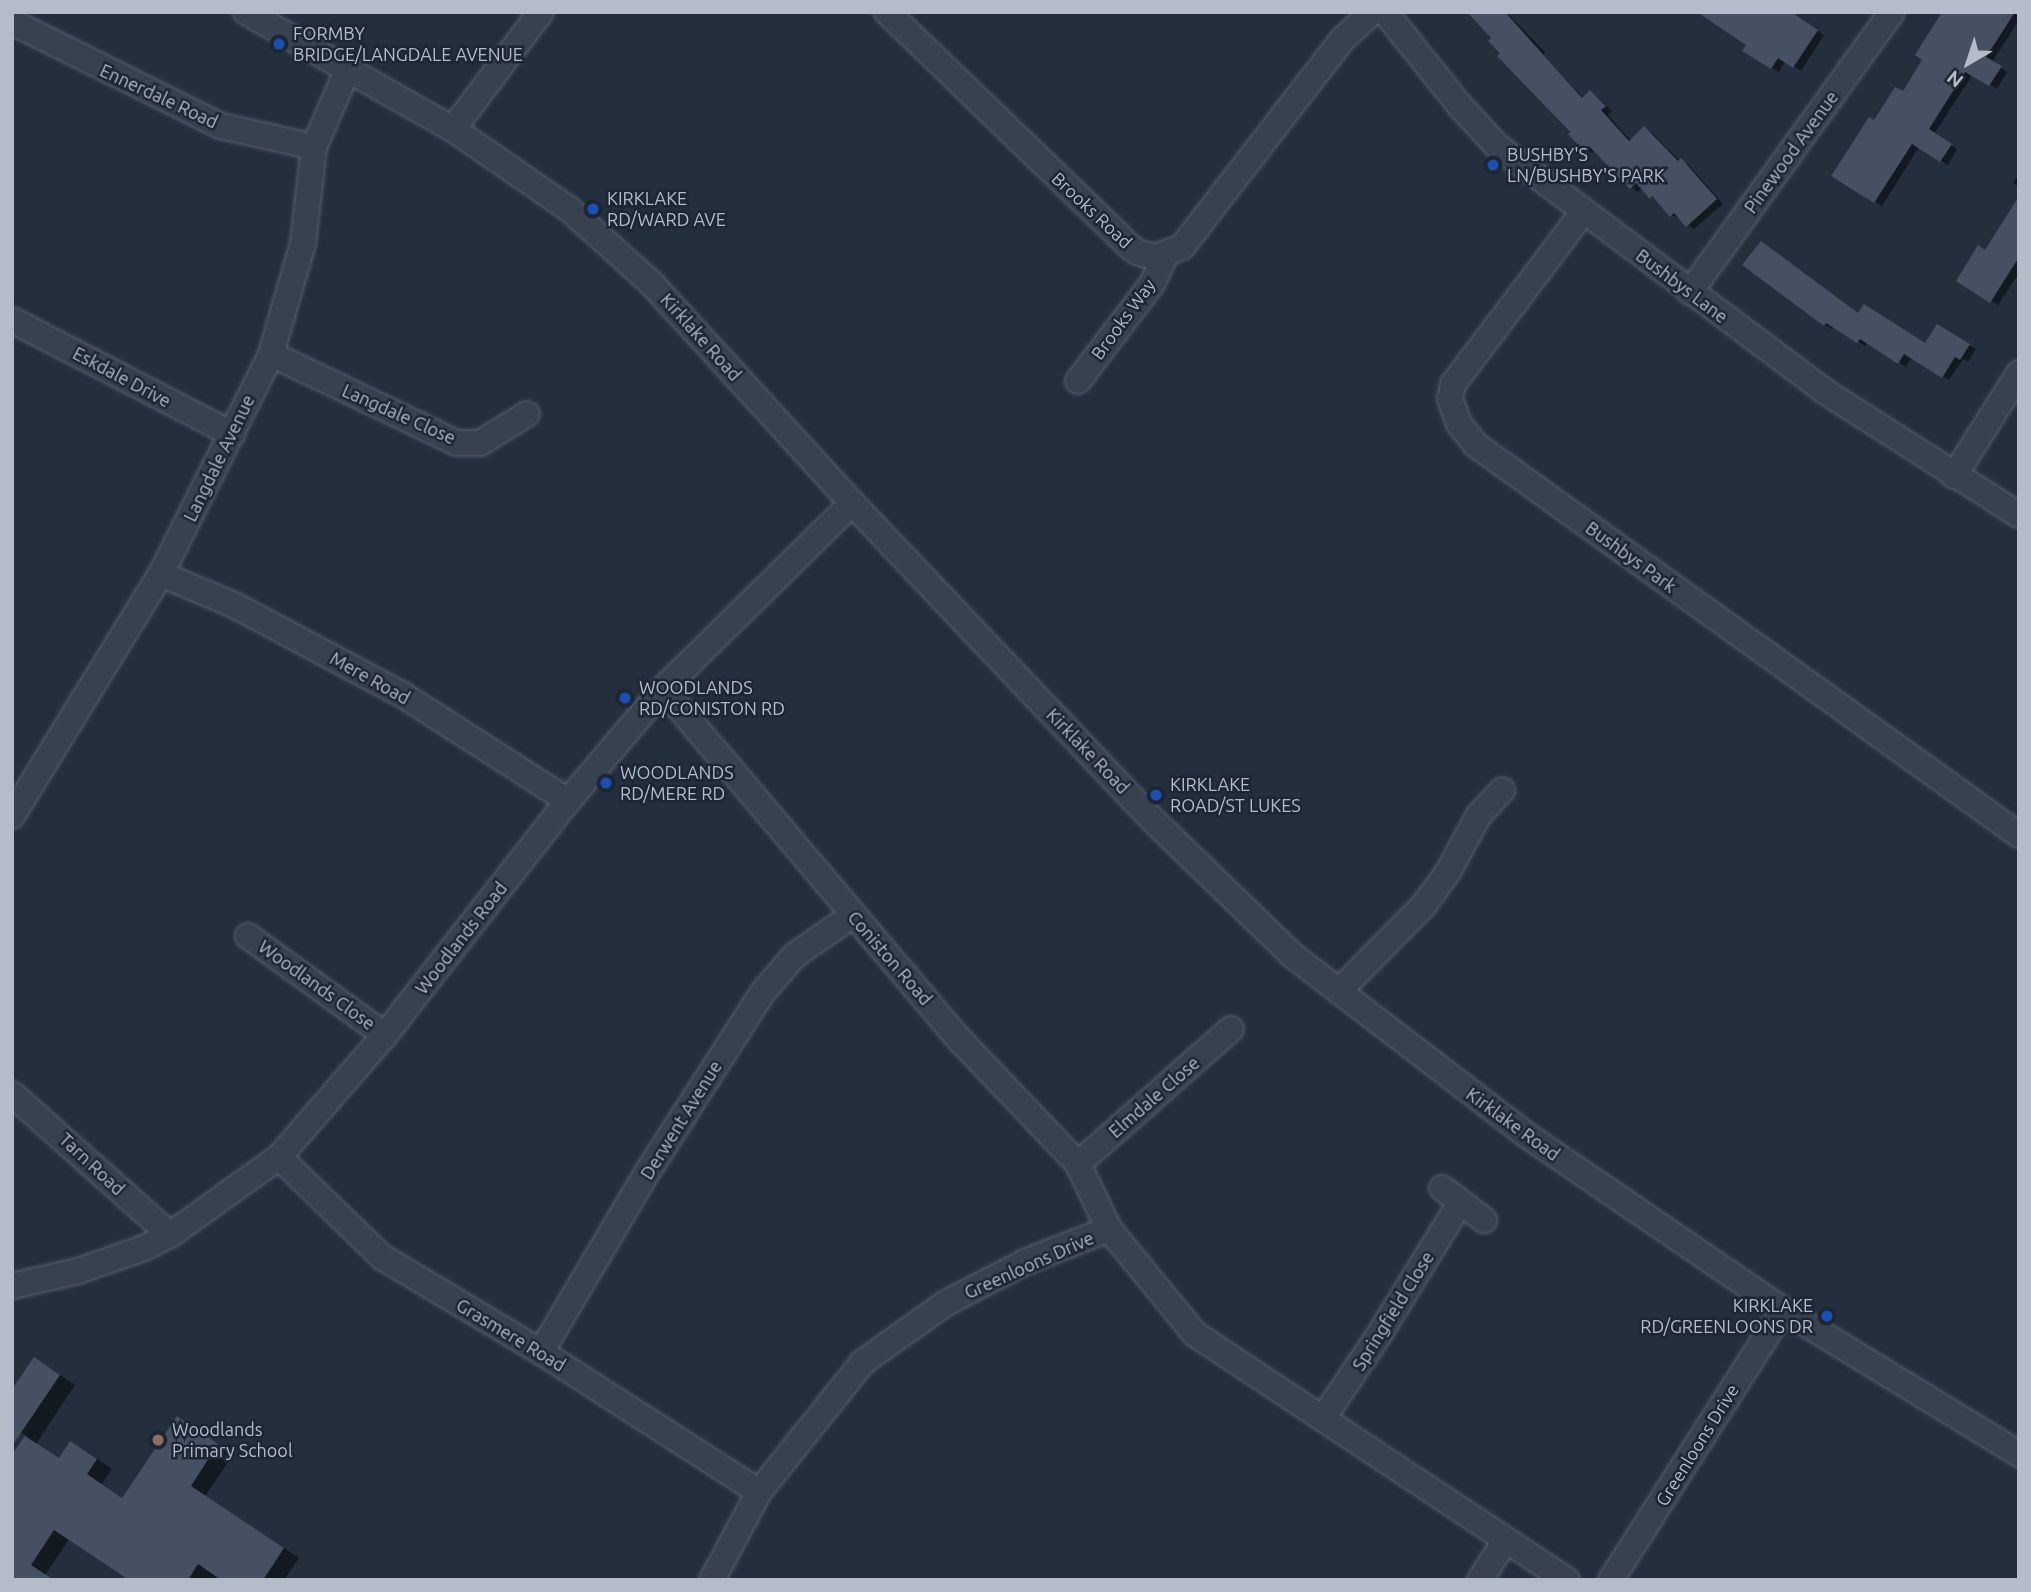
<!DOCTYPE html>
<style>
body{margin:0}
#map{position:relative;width:2031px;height:1592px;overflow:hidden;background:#242f3e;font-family:Ubuntu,sans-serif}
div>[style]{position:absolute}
.shadow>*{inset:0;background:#0007}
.building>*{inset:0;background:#455162}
.roads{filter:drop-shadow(0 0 2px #565f6c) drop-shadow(0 0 2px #565f6c)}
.minor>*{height:24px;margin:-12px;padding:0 12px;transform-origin:12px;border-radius:12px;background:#38414e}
.dots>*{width:19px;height:19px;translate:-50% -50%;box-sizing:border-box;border:4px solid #1d2633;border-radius:50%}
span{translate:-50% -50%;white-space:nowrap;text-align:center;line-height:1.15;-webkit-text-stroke:5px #1d2633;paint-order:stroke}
.poi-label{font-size:18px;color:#b4bcc9}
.left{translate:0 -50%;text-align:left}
.right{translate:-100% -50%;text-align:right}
.street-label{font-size:18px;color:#b4bcc9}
.frame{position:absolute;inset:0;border:14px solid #b4bcc9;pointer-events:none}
.north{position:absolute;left:1933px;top:28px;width:70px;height:70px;-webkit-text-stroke:5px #1d2633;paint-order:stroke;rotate:219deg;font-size:19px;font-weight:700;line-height:28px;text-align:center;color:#b4bcc9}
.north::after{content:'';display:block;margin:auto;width:24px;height:32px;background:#b4bcc9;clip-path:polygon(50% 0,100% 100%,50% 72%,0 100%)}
</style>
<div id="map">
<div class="shadow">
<i style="clip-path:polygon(1470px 12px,1510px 12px,1508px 14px,1545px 52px,1543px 55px,1584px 99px,1591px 92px,1598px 97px,1612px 111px,1608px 115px,1631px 141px,1645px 128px,1652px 133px,1680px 161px,1688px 164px,1723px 204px,1694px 229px,1680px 218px,1671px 215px,1642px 188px,1638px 192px,1631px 187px,1595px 150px,1592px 153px,1585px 149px,1499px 56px,1502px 53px,1494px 38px)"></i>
<i style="clip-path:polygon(1789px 12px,1824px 35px,1801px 71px,1785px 61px,1779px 72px,1744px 51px)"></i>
<i style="clip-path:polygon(1955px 12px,2019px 12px,2019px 20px,1992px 62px,2007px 72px,1997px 89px,1973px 74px,1934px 134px,1957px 149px,1948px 165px,1919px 147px,1882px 206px,1833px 175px,1874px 122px,1903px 93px)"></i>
<i style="clip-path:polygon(2019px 175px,2019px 186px,2013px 183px)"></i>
<i style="clip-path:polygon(2019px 199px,2019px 273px,1998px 305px,1958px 280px,1986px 252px)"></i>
<i style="clip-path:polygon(1745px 265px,1926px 345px,1938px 326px,1976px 349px,1968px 362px,1963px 359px,1949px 380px,1912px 357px,1906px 367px,1867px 342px,1865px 346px,1834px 326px,1832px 329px,1825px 325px)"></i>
<i style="clip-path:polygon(50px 1368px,75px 1385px,36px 1444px,60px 1460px,87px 1452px,112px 1469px,102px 1484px,123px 1499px,193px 1428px,233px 1455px,205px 1496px,299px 1558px,284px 1580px,133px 1580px,70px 1538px,45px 1575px,12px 1580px,12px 1458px,27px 1436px,12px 1427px)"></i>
</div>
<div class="building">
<i style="clip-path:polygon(1467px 12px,1505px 12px,1582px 98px,1590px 90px,1606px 106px,1601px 110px,1629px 141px,1644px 126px,1678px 161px,1681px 158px,1717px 199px,1686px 227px,1674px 213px,1670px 217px,1652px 196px,1650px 199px,1636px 183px,1630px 189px,1589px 146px,1584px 151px,1568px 134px,1570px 132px,1497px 56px,1500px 53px,1488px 41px,1491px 38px)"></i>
<i style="clip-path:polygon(1697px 12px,1791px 12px,1818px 30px,1793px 68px,1778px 58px,1771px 69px,1742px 51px,1746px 45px)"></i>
<i style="clip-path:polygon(1942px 12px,2015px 12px,1986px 57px,2002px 66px,1989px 86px,1965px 72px,1929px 129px,1952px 144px,1940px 162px,1912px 144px,1874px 203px,1831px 176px,1869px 117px,1874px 120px,1895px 87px,1903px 91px,1922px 60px,1915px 55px)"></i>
<i style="clip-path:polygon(2019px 196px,2019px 257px,1990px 303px,1956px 281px,1978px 245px,1985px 250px)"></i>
<i style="clip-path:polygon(1761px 241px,1858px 313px,1864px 304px,1925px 343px,1937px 324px,1970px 344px,1960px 360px,1955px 357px,1942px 378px,1904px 354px,1898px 364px,1860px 339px,1857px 343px,1826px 323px,1824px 326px,1742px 265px)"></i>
<i style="clip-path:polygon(34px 1357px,60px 1375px,12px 1446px,12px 1389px)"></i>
<i style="clip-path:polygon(177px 1416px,218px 1444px,191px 1486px,284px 1548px,263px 1580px,221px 1580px,198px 1564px,188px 1580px,129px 1580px,54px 1530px,31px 1565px,54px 1580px,12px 1580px,12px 1454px,25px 1436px,59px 1458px,70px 1441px,97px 1459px,87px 1474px,122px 1498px)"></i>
</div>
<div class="roads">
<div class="minor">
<i style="left:246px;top:12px;width:238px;rotate:29.5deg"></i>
<i style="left:453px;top:129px;width:141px;rotate:34.6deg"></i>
<i style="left:569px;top:209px;width:112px;rotate:42.1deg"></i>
<i style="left:652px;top:284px;width:297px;rotate:47.6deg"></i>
<i style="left:852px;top:503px;width:444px;rotate:46.5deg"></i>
<i style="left:1158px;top:825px;width:187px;rotate:44.1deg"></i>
<i style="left:1292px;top:955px;width:297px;rotate:37.5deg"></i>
<i style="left:1528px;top:1136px;width:309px;rotate:34.3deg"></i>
<i style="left:1783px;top:1310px;width:276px;rotate:31.4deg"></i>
<i style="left:887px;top:12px;width:337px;rotate:44deg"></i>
<i style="left:1129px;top:246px;width:10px;rotate:37deg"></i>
<i style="left:1137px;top:252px;width:19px;rotate:16deg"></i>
<i style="left:1155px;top:257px;width:29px;rotate:-20deg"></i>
<i style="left:1182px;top:247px;width:263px;rotate:-52.3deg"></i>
<i style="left:1343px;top:39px;width:40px;rotate:-43deg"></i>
<i style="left:1385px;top:12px;width:120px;rotate:51.4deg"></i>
<i style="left:1460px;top:106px;width:54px;rotate:47.2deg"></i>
<i style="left:1497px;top:146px;width:409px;rotate:36.8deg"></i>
<i style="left:1824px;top:391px;width:231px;rotate:32.5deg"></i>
<i style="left:12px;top:22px;width:233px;rotate:26.5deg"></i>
<i style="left:221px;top:126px;width:95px;rotate:12.7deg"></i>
<i style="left:453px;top:129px;width:146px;rotate:-53.1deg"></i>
<i style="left:1584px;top:211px;width:217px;rotate:127.1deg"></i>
<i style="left:1453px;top:384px;width:15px;rotate:101deg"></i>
<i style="left:1450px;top:399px;width:27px;rotate:70deg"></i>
<i style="left:1459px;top:424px;width:27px;rotate:51deg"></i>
<i style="left:1476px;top:445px;width:669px;rotate:35.69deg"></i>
<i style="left:1690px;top:292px;width:345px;rotate:-54.2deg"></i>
<i style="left:12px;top:320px;width:248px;rotate:27.4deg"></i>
<i style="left:271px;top:354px;width:206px;rotate:25.6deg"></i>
<i style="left:457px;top:443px;width:23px"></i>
<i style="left:480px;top:443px;width:55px;rotate:-31.7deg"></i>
<i style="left:1078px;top:381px;width:122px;rotate:-52.7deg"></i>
<i style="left:1152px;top:284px;width:31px;rotate:-65deg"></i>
<i style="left:1954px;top:476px;width:122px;rotate:-57.7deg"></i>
<i style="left:161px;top:574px;width:82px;rotate:23.1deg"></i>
<i style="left:236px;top:606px;width:189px;rotate:28.1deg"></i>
<i style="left:403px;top:695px;width:196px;rotate:32.7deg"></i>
<i style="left:663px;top:689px;width:460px;rotate:49.8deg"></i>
<i style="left:960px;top:1040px;width:171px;rotate:46.4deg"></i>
<i style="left:1078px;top:1164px;width:72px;rotate:64.5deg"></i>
<i style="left:12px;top:816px;width:284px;rotate:-58.4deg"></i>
<i style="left:161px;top:574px;width:246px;rotate:-63.4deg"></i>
<i style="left:271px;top:354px;width:116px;rotate:-73.9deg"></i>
<i style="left:303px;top:243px;width:97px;rotate:-83.5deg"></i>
<i style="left:314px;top:147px;width:85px;rotate:-66.4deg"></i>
<i style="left:248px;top:936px;width:169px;rotate:35.9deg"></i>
<i style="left:1339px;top:991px;width:121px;rotate:-45.3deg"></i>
<i style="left:1424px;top:905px;width:41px;rotate:-54deg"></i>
<i style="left:1448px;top:872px;width:65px;rotate:-61.5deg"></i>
<i style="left:1479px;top:815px;width:34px;rotate:-47deg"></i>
<i style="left:12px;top:1094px;width:212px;rotate:41.7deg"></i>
<i style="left:279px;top:1157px;width:144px;rotate:44.2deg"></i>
<i style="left:382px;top:1257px;width:185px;rotate:30.9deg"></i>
<i style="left:541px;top:1352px;width:259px;rotate:32.7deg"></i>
<i style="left:1078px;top:1164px;width:204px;rotate:-41.4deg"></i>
<i style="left:1442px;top:1188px;width:53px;rotate:37.3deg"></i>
<i style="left:12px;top:1286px;width:68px;rotate:-12.8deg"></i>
<i style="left:78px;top:1271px;width:70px;rotate:-19.2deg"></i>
<i style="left:144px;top:1248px;width:29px;rotate:-27deg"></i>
<i style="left:170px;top:1235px;width:134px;rotate:-35.6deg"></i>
<i style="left:279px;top:1157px;width:162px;rotate:-49deg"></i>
<i style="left:385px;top:1035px;width:297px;rotate:-52deg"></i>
<i style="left:568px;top:801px;width:147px;rotate:-49.7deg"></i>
<i style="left:663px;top:689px;width:265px;rotate:-44.5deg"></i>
<i style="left:541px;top:1352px;width:214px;rotate:-59.4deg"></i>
<i style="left:650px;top:1168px;width:209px;rotate:-57.3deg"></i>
<i style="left:763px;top:992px;width:49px;rotate:-49.1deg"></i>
<i style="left:795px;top:955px;width:70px;rotate:-34.6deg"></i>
<i style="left:1323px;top:1418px;width:97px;rotate:-56deg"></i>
<i style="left:1377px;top:1338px;width:158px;rotate:-58.4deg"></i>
<i style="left:712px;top:1580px;width:100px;rotate:-61.9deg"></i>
<i style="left:759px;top:1492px;width:166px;rotate:-51.3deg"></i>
<i style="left:863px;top:1362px;width:102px;rotate:-35.4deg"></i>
<i style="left:946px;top:1303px;width:89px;rotate:-27.4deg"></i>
<i style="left:1025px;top:1262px;width:90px;rotate:-21.4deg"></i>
<i style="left:1109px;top:1229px;width:136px;rotate:50.7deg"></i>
<i style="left:1195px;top:1334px;width:446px;rotate:33.5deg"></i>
<i style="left:1480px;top:1580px;width:46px;rotate:-57.3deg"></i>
<i style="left:1611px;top:1580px;width:320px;rotate:-57.5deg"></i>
</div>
</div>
<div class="dots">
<i style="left:279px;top:44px;background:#1a4fb4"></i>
<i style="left:1493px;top:165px;background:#1a4fb4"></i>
<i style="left:593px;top:209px;background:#1a4fb4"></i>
<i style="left:625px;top:698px;background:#1a4fb4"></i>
<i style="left:606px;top:783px;background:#1a4fb4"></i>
<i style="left:1156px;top:795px;background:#1a4fb4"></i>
<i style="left:1827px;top:1316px;background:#1a4fb4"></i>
<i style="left:158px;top:1440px;background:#8d6e63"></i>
</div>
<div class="poi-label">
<span class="left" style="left:293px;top:44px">FORMBY<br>BRIDGE/LANGDALE AVENUE</span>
<span class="left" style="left:1507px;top:165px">BUSHBY'S<br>LN/BUSHBY'S PARK</span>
<span class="left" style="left:607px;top:209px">KIRKLAKE<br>RD/WARD AVE</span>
<span class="left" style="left:639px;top:698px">WOODLANDS<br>RD/CONISTON RD</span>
<span class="left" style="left:620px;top:783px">WOODLANDS<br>RD/MERE RD</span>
<span class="left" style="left:1170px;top:795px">KIRKLAKE<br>ROAD/ST LUKES</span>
<span class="right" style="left:1813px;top:1316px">KIRKLAKE<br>RD/GREENLOONS DR</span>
<span class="left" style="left:172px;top:1440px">Woodlands<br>Primary School</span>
</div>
<div class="street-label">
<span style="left:159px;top:96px;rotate:25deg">Ennerdale Road</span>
<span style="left:1791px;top:152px;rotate:-54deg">Pinewood Avenue</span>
<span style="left:1092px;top:210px;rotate:43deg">Brooks Road</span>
<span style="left:1682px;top:286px;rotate:37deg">Bushbys Lane</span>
<span style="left:1123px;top:319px;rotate:-54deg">Brooks Way</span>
<span style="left:701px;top:337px;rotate:48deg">Kirklake Road</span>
<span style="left:122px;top:377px;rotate:28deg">Eskdale Drive</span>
<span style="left:399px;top:414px;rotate:24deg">Langdale Close</span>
<span style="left:219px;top:458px;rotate:-64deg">Langdale Avenue</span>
<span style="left:1631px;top:557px;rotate:36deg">Bushbys Park</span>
<span style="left:370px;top:678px;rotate:29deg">Mere Road</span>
<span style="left:1088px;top:751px;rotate:46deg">Kirklake Road</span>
<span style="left:461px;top:938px;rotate:-52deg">Woodlands Road</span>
<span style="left:890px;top:958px;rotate:49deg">Coniston Road</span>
<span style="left:317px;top:985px;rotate:36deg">Woodlands Close</span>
<span style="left:1154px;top:1097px;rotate:-41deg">Elmdale Close</span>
<span style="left:681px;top:1120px;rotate:-58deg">Derwent Avenue</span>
<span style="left:1513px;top:1124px;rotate:36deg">Kirklake Road</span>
<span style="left:92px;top:1164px;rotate:43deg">Tarn Road</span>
<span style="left:1029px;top:1265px;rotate:-24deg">Greenloons Drive</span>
<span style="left:1393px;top:1311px;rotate:-58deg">Springfield Close</span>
<span style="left:511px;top:1335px;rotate:31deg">Grasmere Road</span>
<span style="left:1697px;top:1445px;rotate:-58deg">Greenloons Drive</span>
</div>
<div class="frame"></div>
<div class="north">N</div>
</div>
